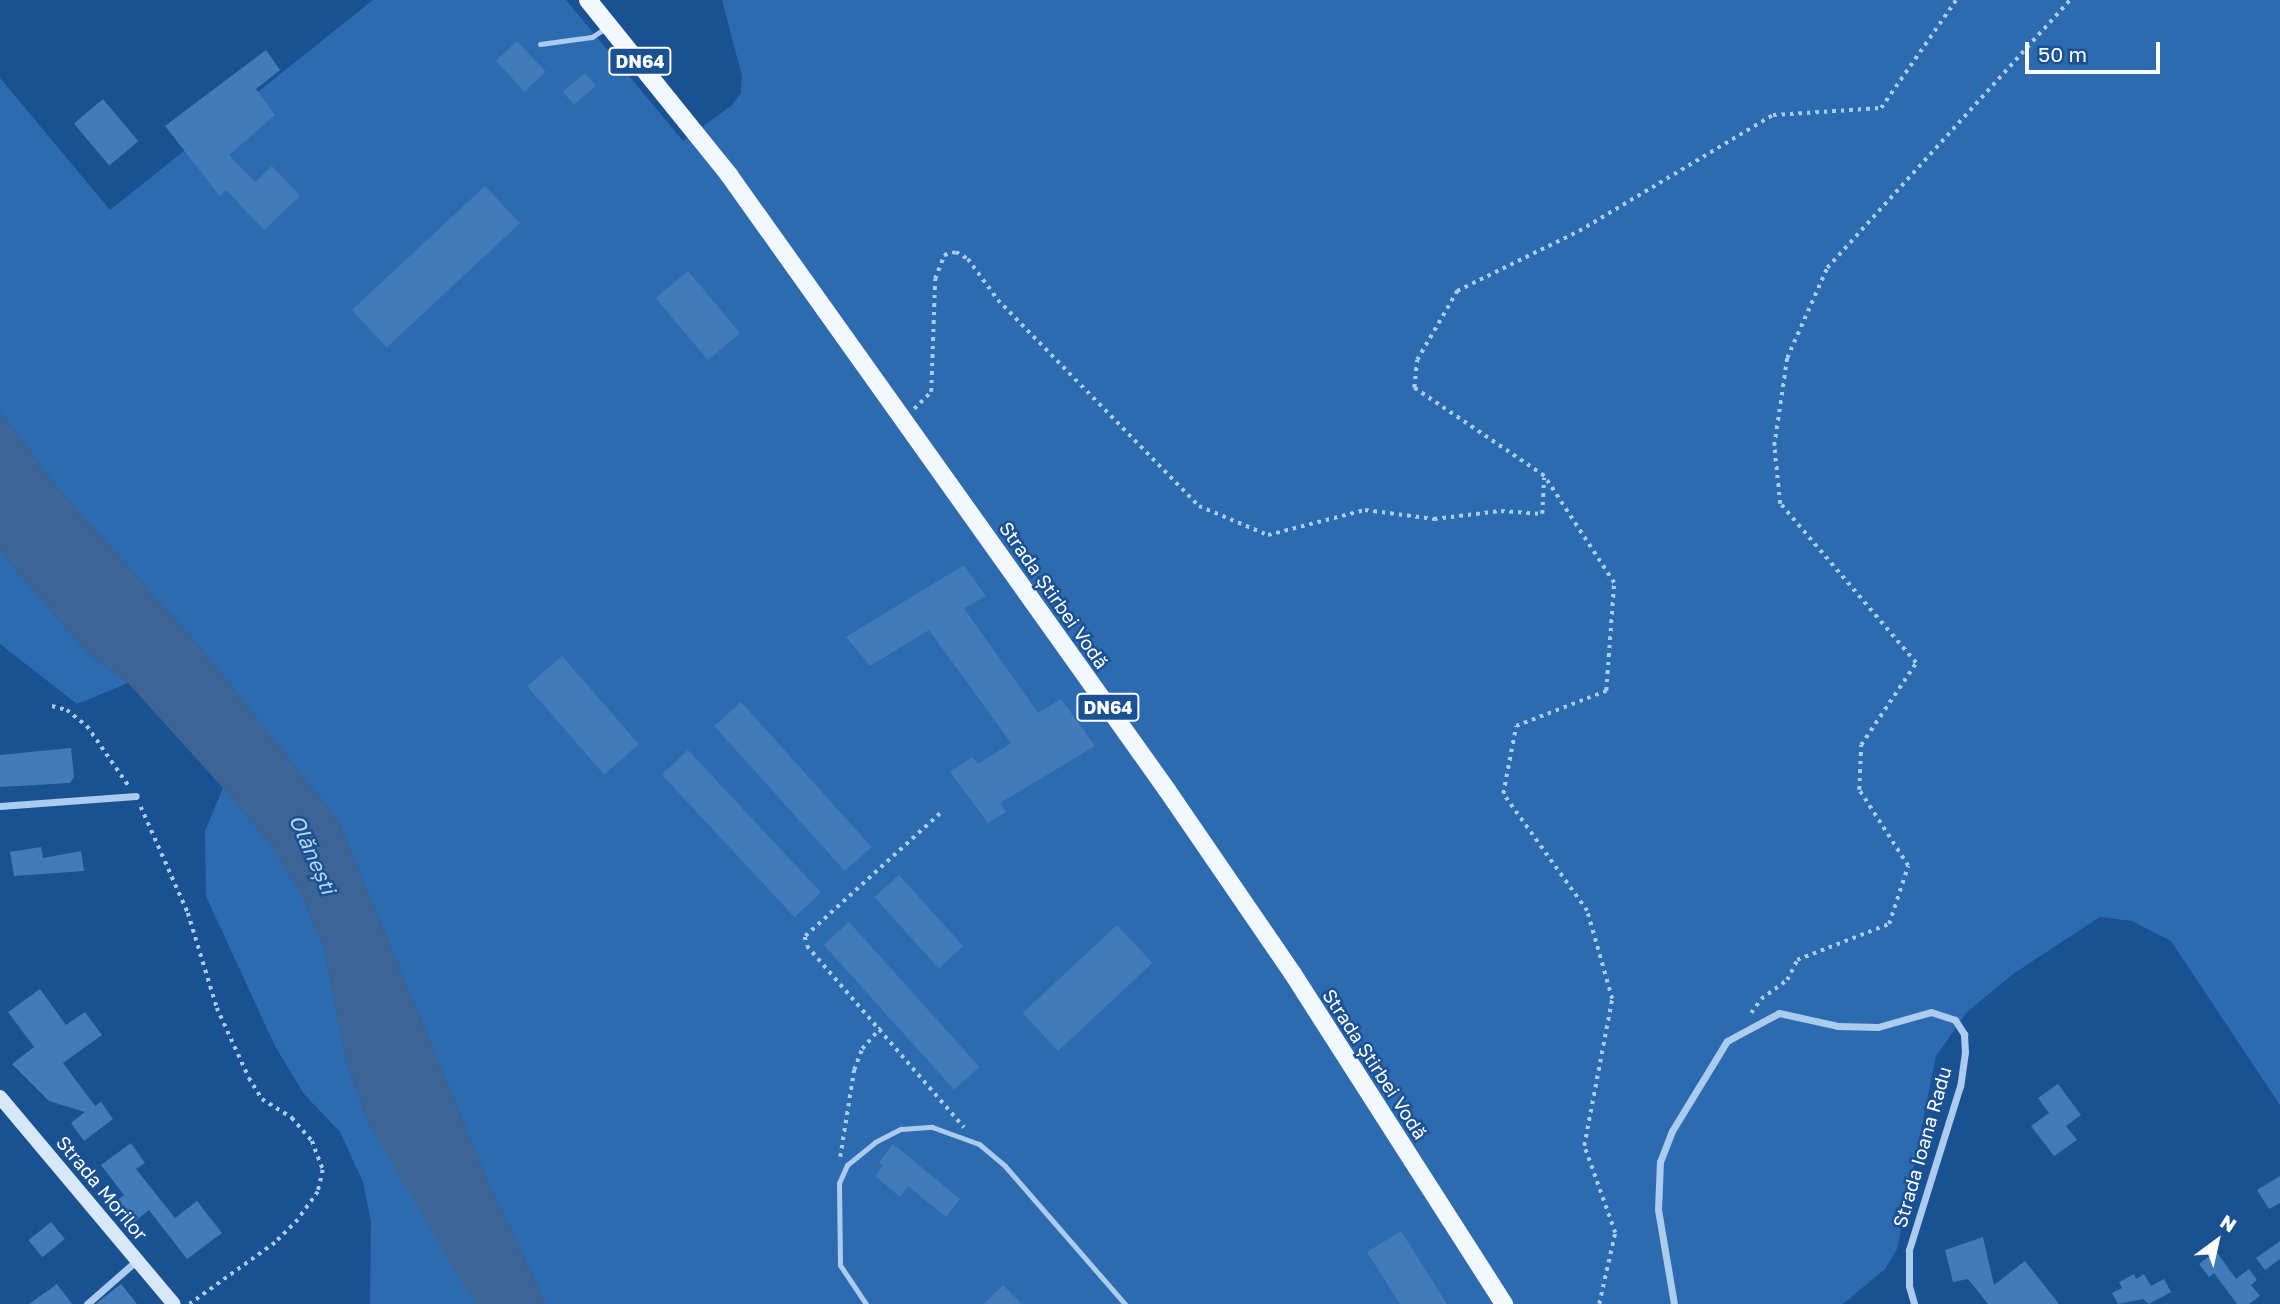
<!DOCTYPE html>
<meta charset="utf-8">
<style>
body{margin:0}
#map{position:relative;width:2280px;height:1304px;overflow:hidden;background:#1a5193;font-family:"Golos Text",sans-serif}
div>[style]{position:absolute}
.green>*{inset:0;background:#2d6bb1}
.water>*{inset:0;background:#3c6494}
.building>*{inset:0;background:#437aba;transform-origin:0 0}
.path>*{height:3.5px;margin-top:-1.75px;transform-origin:0;background:repeating-linear-gradient(90deg,#abcbef 0 3.5px,transparent 0 8.5px)}
.lane>*{height:5px;margin:-2.5px;padding:0 2.5px;transform-origin:2.5px;border-radius:2.5px;background:#abcbef}
.street>*{height:7px;margin:-3.5px;padding:0 3.5px;transform-origin:3.5px;border-radius:3.5px;background:#abcbef}
.secondary>*{height:14px;margin:-7px;padding:0 7px;transform-origin:7px;border-radius:7px;background:#d8e8fb}
.primary>*{height:18px;margin:-9px;padding:0 9px;transform-origin:9px;border-radius:9px;background:#f3f8ff}
span{translate:-50% -50%;white-space:nowrap;text-align:center;line-height:1.15;-webkit-text-stroke:5px #1a5193;paint-order:stroke}
.shield-label span{padding:2px 5px;background:#1a5193;border:2px solid;border-radius:5px;-webkit-text-stroke-width:0}
.shield-label{font-size:18px;color:#fff;font-weight:700}
.street-label{font-size:19px;color:#fff}
.water-label{font-size:21px;color:#b7d5f6;font-style:italic}
.north{position:absolute;left:2182px;top:1206px;width:70px;height:70px;-webkit-text-stroke:5px #1a5193;paint-order:stroke;rotate:33deg;font-size:19px;font-weight:700;line-height:28px;text-align:center;color:#fff}
.north::after{content:'';display:block;margin:auto;width:24px;height:32px;background:#fff;clip-path:polygon(50% 0,100% 100%,50% 72%,0 100%)}
.scale{position:absolute;left:2025px;top:42px;width:135px;height:32px;box-sizing:border-box;border:4px solid #fff;border-top:0;padding-left:9px;font-size:21px;line-height:24px;white-space:nowrap;color:#fff;-webkit-text-stroke:5px #1a5193;paint-order:stroke}
</style>
<div id="map">
<div class="green">
<i style="clip-path:polygon(373px 0,566px 0,683px 141px,732px 105px,741px 93px,742px 76px,722px 0,2280px 0,2280px 1105px,2171px 941px,2132px 921px,2100px 917px,2013px 974px,1967px 1012px,1936px 1056px,1897px 1249px,1885px 1269px,1843px 1304px,546px 1304px,490px 1186px,338px 820px,201px 648px,55px 485px,0 411px,0 78px,110px 210px)"></i>
<i style="clip-path:polygon(0 551px,88px 654px,128px 683px,77px 704px,0 644px)"></i>
<i style="clip-path:polygon(223px 788px,269px 842px,301px 893px,324px 948px,347px 1064px,368px 1122px,477px 1304px,370px 1304px,371px 1221px,363px 1182px,340px 1132px,304px 1094px,275px 1046px,206px 896px,205px 831px)"></i>
</div>
<div class="water">
<i style="clip-path:polygon(0 411px,55px 485px,201px 648px,338px 820px,490px 1186px,546px 1304px,477px 1304px,465px 1288px,368px 1122px,347px 1064px,324px 948px,301px 893px,269px 842px,223px 788px,128px 683px,88px 654px,0 551px)"></i>
</div>
<div class="building">
<i style="left:517px;top:41px;width:42px;height:29px;rotate:47deg"></i>
<i style="clip-path:polygon(266px 50px,280px 70px,256px 89px,275px 115px,229px 155px,255px 182px,272px 166px,300px 196px,264px 230px,226px 190px,220px 196px,165px 126px)"></i>
<i style="left:585px;top:73px;width:17px;height:29px;rotate:50deg"></i>
<i style="left:103px;top:99px;width:55px;height:38px;rotate:50deg"></i>
<i style="left:485px;top:186px;width:51px;height:182px;rotate:47deg"></i>
<i style="left:688px;top:271px;width:81px;height:42px;rotate:50deg"></i>
<i style="clip-path:polygon(964px 565px,986px 596px,964px 608px,1038px 713px,1061px 699px,1095px 746px,1000px 803px,1006px 812px,988px 823px,950px 772px,972px 757px,978px 764px,1011px 743px,929px 630px,870px 666px,846px 637px)"></i>
<i style="left:562px;top:656px;width:117px;height:46px;rotate:49deg"></i>
<i style="left:741px;top:702px;width:195px;height:36px;rotate:48deg"></i>
<i style="clip-path:polygon(71px 748px,74px 777px,70px 783px,0 787px,0 755px)"></i>
<i style="left:688px;top:750px;width:195px;height:36px;rotate:47deg"></i>
<i style="clip-path:polygon(41px 847px,43px 858px,81px 851px,84px 871px,14px 876px,10px 852px)"></i>
<i style="left:899px;top:875px;width:96px;height:33px;rotate:48deg"></i>
<i style="left:849px;top:922px;width:195px;height:34px;rotate:48deg"></i>
<i style="left:1117px;top:925px;width:52px;height:129px;rotate:47deg"></i>
<i style="clip-path:polygon(40px 989px,66px 1025px,85px 1012px,102px 1035px,63px 1063px,95px 1106px,101px 1102px,113px 1119px,84px 1141px,71px 1123px,85px 1112px,49px 1101px,12px 1064px,34px 1047px,8px 1012px)"></i>
<i style="clip-path:polygon(2058px 1084px,2081px 1115px,2066px 1126px,2077px 1140px,2054px 1156px,2031px 1126px,2049px 1113px,2038px 1098px)"></i>
<i style="clip-path:polygon(131px 1143px,145px 1163px,136px 1169px,175px 1218px,197px 1201px,222px 1233px,187px 1259px,149px 1210px,133px 1223px,116px 1201px,124px 1195px,101px 1165px)"></i>
<i style="clip-path:polygon(893px 1144px,960px 1199px,946px 1217px,908px 1186px,900px 1197px,875px 1176px,883px 1166px,879px 1162px)"></i>
<i style="clip-path:polygon(2280px 1176px,2280px 1203px,2269px 1209px,2257px 1190px)"></i>
<i style="left:51px;top:1222px;width:22px;height:29px;rotate:51deg"></i>
<i style="clip-path:polygon(1401px 1231px,1447px 1304px,1400px 1304px,1367px 1252px)"></i>
<i style="clip-path:polygon(1983px 1237px,1994px 1285px,2025px 1261px,2059px 1304px,1988px 1304px,1968px 1279px,1953px 1282px,1945px 1250px)"></i>
<i style="clip-path:polygon(2280px 1241px,2280px 1259px,2265px 1270px,2256px 1258px)"></i>
<i style="clip-path:polygon(2216px 1251px,2236px 1279px,2249px 1269px,2257px 1280px,2251px 1285px,2260px 1296px,2249px 1304px,2237px 1304px,2214px 1273px,2209px 1277px,2199px 1264px)"></i>
<i style="clip-path:polygon(2134px 1274px,2136px 1279px,2144px 1274px,2151px 1286px,2164px 1279px,2171px 1292px,2149px 1304px,2143px 1299px,2118px 1304px,2112px 1293px,2122px 1288px,2119px 1282px)"></i>
<i style="clip-path:polygon(57px 1284px,72px 1304px,29px 1304px)"></i>
<i style="clip-path:polygon(121px 1284px,137px 1304px,96px 1304px,99px 1301px)"></i>
<i style="clip-path:polygon(1003px 1285px,1022px 1304px,984px 1304px)"></i>
</div>
<div class="path">
<i style="left:914px;top:409px;width:24px;rotate:-45deg"></i>
<i style="left:931px;top:392px;width:113px;rotate:-88deg"></i>
<i style="left:935px;top:279px;width:26px;rotate:-69deg"></i>
<i style="left:944px;top:255px;width:12px;rotate:-14deg"></i>
<i style="left:956px;top:252px;width:14px;rotate:30deg"></i>
<i style="left:968px;top:259px;width:51px;rotate:53.8deg"></i>
<i style="left:998px;top:300px;width:288px;rotate:45.7deg"></i>
<i style="left:1199px;top:506px;width:75px;rotate:22.8deg"></i>
<i style="left:1268px;top:535px;width:100px;rotate:-14.5deg"></i>
<i style="left:1365px;top:510px;width:70px;rotate:7.4deg"></i>
<i style="left:1434px;top:519px;width:67px;rotate:-6.8deg"></i>
<i style="left:1501px;top:511px;width:41px;rotate:4.2deg"></i>
<i style="left:1542px;top:514px;width:36px;rotate:-87deg"></i>
<i style="left:52px;top:706px;width:16px;rotate:15deg"></i>
<i style="left:67px;top:710px;width:26px;rotate:39deg"></i>
<i style="left:87px;top:726px;width:72px;rotate:55.2deg"></i>
<i style="left:141px;top:807px;width:116px;rotate:66.1deg"></i>
<i style="left:188px;top:913px;width:99px;rotate:73deg"></i>
<i style="left:217px;top:1008px;width:77px;rotate:65.4deg"></i>
<i style="left:249px;top:1078px;width:25px;rotate:58deg"></i>
<i style="left:262px;top:1099px;width:36px;rotate:32deg"></i>
<i style="left:292px;top:1118px;width:30px;rotate:49deg"></i>
<i style="left:312px;top:1141px;width:31px;rotate:69deg"></i>
<i style="left:323px;top:1170px;width:23px;rotate:103deg"></i>
<i style="left:318px;top:1192px;width:34px;rotate:126deg"></i>
<i style="left:298px;top:1220px;width:33px;rotate:135deg"></i>
<i style="left:275px;top:1243px;width:105px;rotate:144.3deg"></i>
<i style="left:940px;top:814px;width:183px;rotate:137.7deg"></i>
<i style="left:805px;top:937px;width:9px;rotate:77deg"></i>
<i style="left:807px;top:946px;width:240px;rotate:49.1deg"></i>
<i style="left:1751px;top:1013px;width:17px;rotate:-54deg"></i>
<i style="left:1761px;top:999px;width:32px;rotate:-36deg"></i>
<i style="left:1787px;top:980px;width:22px;rotate:-63deg"></i>
<i style="left:1797px;top:960px;width:99px;rotate:-21.4deg"></i>
<i style="left:1889px;top:924px;width:61px;rotate:-71.9deg"></i>
<i style="left:1908px;top:866px;width:90px;rotate:-122.8deg"></i>
<i style="left:1859px;top:790px;width:45px;rotate:-87.5deg"></i>
<i style="left:1861px;top:745px;width:99px;rotate:-56.1deg"></i>
<i style="left:1916px;top:663px;width:209px;rotate:-130.5deg"></i>
<i style="left:1780px;top:504px;width:58px;rotate:-95.9deg"></i>
<i style="left:1774px;top:446px;width:89px;rotate:-81.6deg"></i>
<i style="left:1787px;top:358px;width:98px;rotate:-66deg"></i>
<i style="left:1827px;top:268px;width:362px;rotate:-47.8deg"></i>
<i style="left:840px;top:1157px;width:88px;rotate:-80.9deg"></i>
<i style="left:854px;top:1070px;width:22px;rotate:-69deg"></i>
<i style="left:862px;top:1049px;width:28px;rotate:-49deg"></i>
<i style="left:1599px;top:1304px;width:73px;rotate:-77.3deg"></i>
<i style="left:1615px;top:1233px;width:92px;rotate:-109.6deg"></i>
<i style="left:1584px;top:1146px;width:150px;rotate:-79.2deg"></i>
<i style="left:1612px;top:999px;width:91px;rotate:-105.9deg"></i>
<i style="left:1587px;top:911px;width:144px;rotate:-125.7deg"></i>
<i style="left:1503px;top:794px;width:69px;rotate:-79.2deg"></i>
<i style="left:1516px;top:726px;width:97px;rotate:-21.3deg"></i>
<i style="left:1606px;top:691px;width:108px;rotate:-85.8deg"></i>
<i style="left:1614px;top:583px;width:128px;rotate:-123.2deg"></i>
<i style="left:1544px;top:476px;width:157px;rotate:-145.9deg"></i>
<i style="left:1414px;top:388px;width:28px;rotate:-84deg"></i>
<i style="left:1417px;top:360px;width:80px;rotate:-59.9deg"></i>
<i style="left:1457px;top:291px;width:136px;rotate:-26.2deg"></i>
<i style="left:1579px;top:231px;width:226px;rotate:-30.9deg"></i>
<i style="left:1773px;top:115px;width:108px;rotate:-3.7deg"></i>
<i style="left:1881px;top:108px;width:131px;rotate:-55.2deg"></i>
</div>
<div class="lane">
<i style="left:540px;top:44px;width:52px;rotate:-7.7deg"></i>
<i style="left:592px;top:37px;width:18px;rotate:-34deg"></i>
<i style="left:866px;top:1304px;width:47px;rotate:-123.7deg"></i>
<i style="left:840px;top:1265px;width:82px;rotate:-90.7deg"></i>
<i style="left:839px;top:1183px;width:20px;rotate:-66deg"></i>
<i style="left:847px;top:1165px;width:36px;rotate:-39deg"></i>
<i style="left:875px;top:1142px;width:29px;rotate:-27deg"></i>
<i style="left:901px;top:1129px;width:31px;rotate:-4deg"></i>
<i style="left:932px;top:1127px;width:50px;rotate:19.9deg"></i>
<i style="left:979px;top:1144px;width:34px;rotate:40deg"></i>
<i style="left:1005px;top:1166px;width:183px;rotate:49deg"></i>
</div>
<div class="street">
<i style="left:0;top:806px;width:136px;rotate:-4.2deg"></i>
<i style="left:87px;top:1304px;width:67px;rotate:-41.3deg"></i>
<i style="left:1674px;top:1304px;width:96px;rotate:-99.6deg"></i>
<i style="left:1658px;top:1209px;width:47px;rotate:-87.6deg"></i>
<i style="left:1660px;top:1162px;width:33px;rotate:-69deg"></i>
<i style="left:1672px;top:1131px;width:105px;rotate:-58.6deg"></i>
<i style="left:1727px;top:1041px;width:59px;rotate:-28.3deg"></i>
<i style="left:1779px;top:1013px;width:60px;rotate:12.4deg"></i>
<i style="left:1838px;top:1026px;width:40px;rotate:1.4deg"></i>
<i style="left:1878px;top:1027px;width:55px;rotate:-15.8deg"></i>
<i style="left:1931px;top:1012px;width:25px;rotate:18deg"></i>
<i style="left:1955px;top:1020px;width:17px;rotate:57deg"></i>
<i style="left:1964px;top:1034px;width:18px;rotate:87deg"></i>
<i style="left:1965px;top:1052px;width:34px;rotate:98deg"></i>
<i style="left:1960px;top:1086px;width:172px;rotate:107.3deg"></i>
<i style="left:1909px;top:1250px;width:36px;rotate:90deg"></i>
<i style="left:1909px;top:1286px;width:19px;rotate:74deg"></i>
</div>
<div class="secondary">
<i style="left:0;top:1097px;width:270px;rotate:50deg"></i>
</div>
<div class="primary">
<i style="left:588px;top:0;width:225px;rotate:51.1deg"></i>
<i style="left:729px;top:175px;width:755px;rotate:54.54deg"></i>
<i style="left:1167px;top:790px;width:223px;rotate:55.6deg"></i>
<i style="left:1293px;top:974px;width:392px;rotate:57.4deg"></i>
</div>
<div class="shield-label">
<span style="left:640px;top:61px">DN64</span>
<span style="left:1108px;top:707px">DN64</span>
</div>
<div class="street-label">
<span style="left:1054px;top:595px;rotate:55deg">Strada Știrbei Vodă</span>
<span style="left:1375px;top:1064px;rotate:57deg">Strada Știrbei Vodă</span>
<span style="left:1922px;top:1147px;rotate:-74deg">Strada Ioana Radu</span>
<span style="left:102px;top:1188px;rotate:50deg">Strada Morilor</span>
</div>
<div class="water-label">
<span style="left:313px;top:854px;rotate:66deg">Olănești</span>
</div>
<div class="north">N</div>
<div class="scale">50 m</div>
</div>
